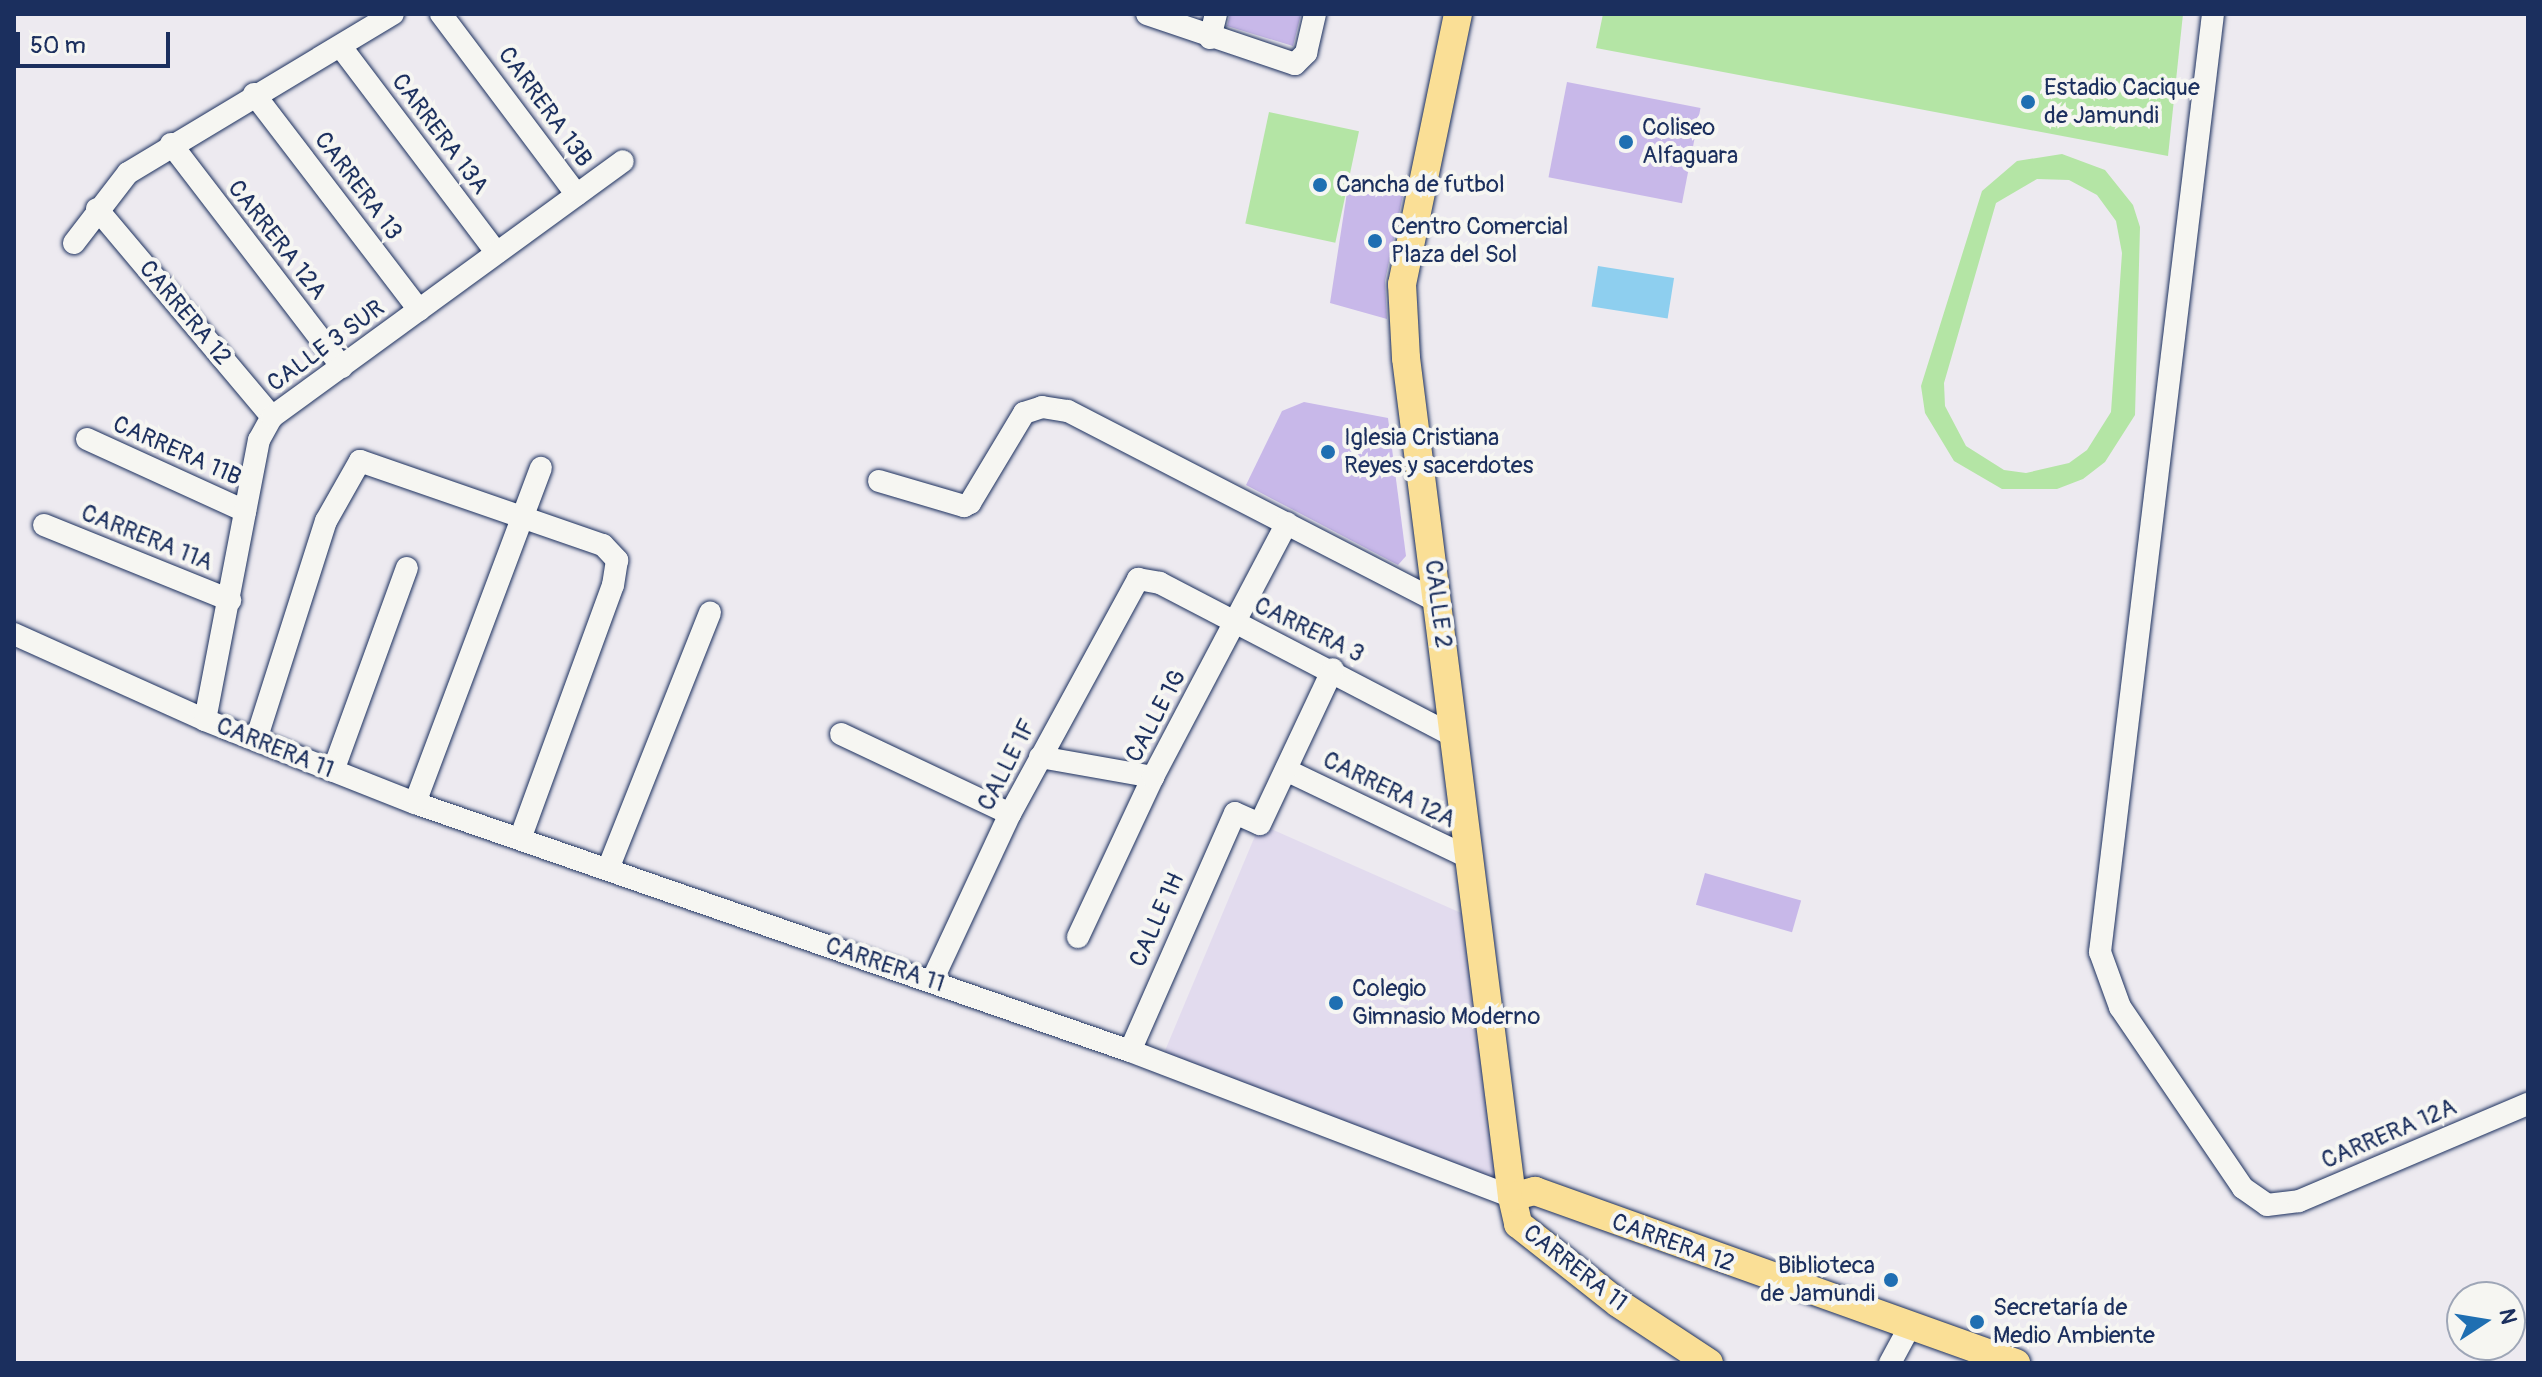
<!DOCTYPE html>
<meta charset="utf-8">
<style>
body{margin:0}
#map{position:relative;width:2542px;height:1377px;overflow:hidden;background:#edeaf0;font-family:Pangolin,sans-serif}
div>[style]{position:absolute}
.built>*{inset:0;background:#e2dbee}
.green>*{inset:0;background:#b4e5a5;transform-origin:0 0}
.water>*{inset:0;background:#8ecfef;transform-origin:0 0}
.building>*{inset:0;background:#c8b8e9;transform-origin:0 0}
.roads{filter:drop-shadow(0 0 2px #1b2f5e) drop-shadow(0 0 2px #1b2f5e)}
.minor>*{height:22px;margin:-11px;padding:0 11px;transform-origin:11px;border-radius:11px;background:#f6f6f2}
.major>*{height:28px;margin:-14px;padding:0 14px;transform-origin:14px;border-radius:14px;background:#fadf96}
.dots>*{width:22px;height:22px;translate:-50% -50%;box-sizing:border-box;border:4px solid #f6f6f2;border-radius:50%}
span{translate:-50% -50%;white-space:nowrap;text-align:center;line-height:1.15;-webkit-text-stroke:8px #f6f6f2;paint-order:stroke}
.poi-label{font-size:24px;color:#1b2f5e}
.left{translate:0 -50%;text-align:left}
.right{translate:-100% -50%;text-align:right}
.street-label{font-size:24px;color:#1b2f5e}
.frame{position:absolute;inset:0;border:16px solid #1b2f5e;pointer-events:none}
.north{position:absolute;left:2446px;top:1281px;width:80px;height:80px;box-sizing:border-box;background:#f6f6f2;border:2px solid #9ea6b7;border-radius:50%;rotate:78deg;font-size:22px;font-weight:700;line-height:32px;text-align:center;color:#1b2f5e}
.north::after{content:'';display:block;margin:auto;width:28px;height:36px;background:#1f6fb2;clip-path:polygon(50% 0,100% 100%,50% 72%,0 100%)}
.scale{position:absolute;left:16px;top:32px;width:154px;height:36px;box-sizing:border-box;border:4px solid #1b2f5e;border-top:0;padding-left:10px;font-size:24px;line-height:28px;white-space:nowrap;color:#1b2f5e;-webkit-text-stroke:6px #f6f6f2;paint-order:stroke}
</style>
<div id="map">
<div class="built">
<i style="clip-path:polygon(1260px 824px,1477px 920px,1512px 1197px,1159px 1065px)"></i>
</div>
<div class="green">
<i style="clip-path:polygon(1603px 14px,2183px 14px,2168px 156px,1596px 48px)"></i>
<i style="left:1269px;top:112px;width:92px;height:114px;rotate:12deg"></i>
<i style="clip-path:polygon(evenodd,2062px 154px,2105px 170px,2133px 205px,2140px 227px,2135px 415px,2105px 462px,2083px 479px,2057px 489px,2002px 489px,1954px 461px,1925px 413px,1921px 386px,1982px 191px,2017px 161px,2062px 154px,2037px 179px,2069px 180px,2097px 195px,2116px 221px,2122px 253px,2111px 412px,2087px 450px,2069px 463px,2026px 473px,2004px 470px,1966px 446px,1945px 406px,1944px 383px,1996px 203px,2037px 179px)"></i>
</div>
<div class="water">
<i style="left:1598px;top:266px;width:77px;height:41px;rotate:9deg"></i>
</div>
<div class="building">
<i style="clip-path:polygon(1230px 14px,1301px 14px,1293px 46px,1227px 26px)"></i>
<i style="left:1567px;top:82px;width:136px;height:97px;rotate:11deg"></i>
<i style="clip-path:polygon(1348px 186px,1403px 195px,1385px 281px,1387px 319px,1330px 303px)"></i>
<i style="clip-path:polygon(1304px 402px,1388px 418px,1406px 556px,1398px 565px,1246px 485px,1282px 411px)"></i>
<i style="left:1705px;top:873px;width:100px;height:33px;rotate:16deg"></i>
</div>
<div class="roads">
<div class="minor">
<i style="left:441px;top:14px;width:226px;rotate:53.1deg"></i>
<i style="left:1147px;top:14px;width:156px;rotate:18.7deg"></i>
<i style="left:1295px;top:64px;width:16px;rotate:-45deg"></i>
<i style="left:1306px;top:53px;width:40px;rotate:-77deg"></i>
<i style="left:2213px;top:14px;width:945px;rotate:96.87deg"></i>
<i style="left:2100px;top:952px;width:59px;rotate:70deg"></i>
<i style="left:2120px;top:1007px;width:219px;rotate:55.8deg"></i>
<i style="left:2243px;top:1188px;width:29px;rotate:35deg"></i>
<i style="left:2267px;top:1205px;width:32px;rotate:-7deg"></i>
<i style="left:2299px;top:1201px;width:249px;rotate:-23deg"></i>
<i style="left:1210px;top:38px;width:25px;rotate:-76deg"></i>
<i style="left:341px;top:47px;width:258px;rotate:52.9deg"></i>
<i style="left:254px;top:94px;width:272px;rotate:52.6deg"></i>
<i style="left:171px;top:144px;width:281px;rotate:52.5deg"></i>
<i style="left:97px;top:209px;width:272px;rotate:49.9deg"></i>
<i style="left:74px;top:243px;width:88px;rotate:-52.4deg"></i>
<i style="left:128px;top:173px;width:309px;rotate:-31deg"></i>
<i style="left:87px;top:439px;width:174px;rotate:24.5deg"></i>
<i style="left:879px;top:481px;width:89px;rotate:16.4deg"></i>
<i style="left:964px;top:506px;width:7px;rotate:-27deg"></i>
<i style="left:970px;top:503px;width:105px;rotate:-59deg"></i>
<i style="left:1024px;top:413px;width:19px;rotate:-18deg"></i>
<i style="left:1042px;top:407px;width:26px;rotate:9deg"></i>
<i style="left:1068px;top:411px;width:416px;rotate:27.3deg"></i>
<i style="left:44px;top:525px;width:201px;rotate:22deg"></i>
<i style="left:14px;top:634px;width:209px;rotate:24.2deg"></i>
<i style="left:205px;top:720px;width:226px;rotate:21.6deg"></i>
<i style="left:415px;top:803px;width:757px;rotate:19.13deg"></i>
<i style="left:1130px;top:1051px;width:409px;rotate:20.9deg"></i>
<i style="left:205px;top:720px;width:285px;rotate:-79.1deg"></i>
<i style="left:259px;top:440px;width:26px;rotate:-61deg"></i>
<i style="left:272px;top:417px;width:434px;rotate:-36.1deg"></i>
<i style="left:841px;top:734px;width:187px;rotate:25.3deg"></i>
<i style="left:256px;top:740px;width:230px;rotate:-72.3deg"></i>
<i style="left:326px;top:521px;width:69px;rotate:-60.5deg"></i>
<i style="left:360px;top:461px;width:257px;rotate:19.1deg"></i>
<i style="left:603px;top:545px;width:21px;rotate:47deg"></i>
<i style="left:617px;top:560px;width:25px;rotate:99deg"></i>
<i style="left:613px;top:585px;width:270px;rotate:110.1deg"></i>
<i style="left:1040px;top:757px;width:115px;rotate:10deg"></i>
<i style="left:1286px;top:770px;width:204px;rotate:25.6deg"></i>
<i style="left:333px;top:771px;width:216px;rotate:-70deg"></i>
<i style="left:415px;top:803px;width:358px;rotate:-69.4deg"></i>
<i style="left:608px;top:869px;width:276px;rotate:-68.3deg"></i>
<i style="left:1078px;top:937px;width:177px;rotate:-64.9deg"></i>
<i style="left:1153px;top:777px;width:287px;rotate:-62.2deg"></i>
<i style="left:932px;top:981px;width:184px;rotate:-65deg"></i>
<i style="left:1010px;top:814px;width:268px;rotate:-61.4deg"></i>
<i style="left:1138px;top:579px;width:22px;rotate:10deg"></i>
<i style="left:1160px;top:583px;width:331px;rotate:27.5deg"></i>
<i style="left:1130px;top:1051px;width:260px;rotate:-66.2deg"></i>
<i style="left:1235px;top:813px;width:27px;rotate:24deg"></i>
<i style="left:1260px;top:824px;width:171px;rotate:-64.8deg"></i>
<i style="left:1890px;top:1363px;width:42px;rotate:-61.6deg"></i>
</div>
<div class="major">
<i style="left:1458px;top:14px;width:276px;rotate:101.7deg"></i>
<i style="left:1402px;top:284px;width:74px;rotate:86.9deg"></i>
<i style="left:1406px;top:358px;width:846px;rotate:82.8deg"></i>
<i style="left:1512px;top:1197px;width:28px;rotate:77deg"></i>
<i style="left:1518px;top:1224px;width:127px;rotate:38.3deg"></i>
<i style="left:1618px;top:1303px;width:109px;rotate:33.4deg"></i>
<i style="left:1512px;top:1197px;width:24px;rotate:-15deg"></i>
<i style="left:1535px;top:1191px;width:511px;rotate:19.68deg"></i>
</div>
</div>
<div class="dots">
<i style="left:2028px;top:102px;background:#1f6fb2"></i>
<i style="left:1626px;top:142px;background:#1f6fb2"></i>
<i style="left:1320px;top:185px;background:#1f6fb2"></i>
<i style="left:1375px;top:241px;background:#1f6fb2"></i>
<i style="left:1328px;top:452px;background:#1f6fb2"></i>
<i style="left:1336px;top:1003px;background:#1f6fb2"></i>
<i style="left:1891px;top:1280px;background:#1f6fb2"></i>
<i style="left:1977px;top:1322px;background:#1f6fb2"></i>
</div>
<div class="poi-label">
<span class="left" style="left:2044px;top:102px">Estadio Cacique<br>de Jamundi</span>
<span class="left" style="left:1642px;top:142px">Coliseo<br>Alfaguara</span>
<span class="left" style="left:1336px;top:185px">Cancha de futbol</span>
<span class="left" style="left:1391px;top:241px">Centro Comercial<br>Plaza del Sol</span>
<span class="left" style="left:1344px;top:452px">Iglesia Cristiana<br>Reyes y sacerdotes</span>
<span class="left" style="left:1352px;top:1003px">Colegio<br>Gimnasio Moderno</span>
<span class="right" style="left:1875px;top:1280px">Biblioteca<br>de Jamundi</span>
<span class="left" style="left:1993px;top:1322px">Secretaría de<br>Medio Ambiente</span>
</div>
<div class="street-label">
<span style="left:545px;top:107px;rotate:54deg">CARRERA 13B</span>
<span style="left:440px;top:134px;rotate:53deg">CARRERA 13A</span>
<span style="left:358px;top:186px;rotate:53deg">CARRERA 13</span>
<span style="left:277px;top:240px;rotate:52deg">CARRERA 12A</span>
<span style="left:185px;top:313px;rotate:50deg">CARRERA 12</span>
<span style="left:326px;top:346px;rotate:-36deg">CALLE 3 SUR</span>
<span style="left:177px;top:451px;rotate:24deg">CARRERA 11B</span>
<span style="left:147px;top:538px;rotate:22deg">CARRERA 11A</span>
<span style="left:1438px;top:604px;rotate:83deg">CALLE 2</span>
<span style="left:1309px;top:630px;rotate:26deg">CARRERA 3</span>
<span style="left:1156px;top:716px;rotate:-62deg">CALLE 1G</span>
<span style="left:275px;top:748px;rotate:22deg">CARRERA 11</span>
<span style="left:1007px;top:765px;rotate:-63deg">CALLE 1F</span>
<span style="left:1389px;top:790px;rotate:26deg">CARRERA 12A</span>
<span style="left:1157px;top:920px;rotate:-66deg">CALLE 1H</span>
<span style="left:885px;top:965px;rotate:19deg">CARRERA 11</span>
<span style="left:2389px;top:1134px;rotate:-23deg">CARRERA 12A</span>
<span style="left:1673px;top:1243px;rotate:20deg">CARRERA 12</span>
<span style="left:1575px;top:1268px;rotate:38deg">CARRERA 11</span>
</div>
<div class="frame"></div>
<div class="north">N</div>
<div class="scale">50 m</div>
</div>
